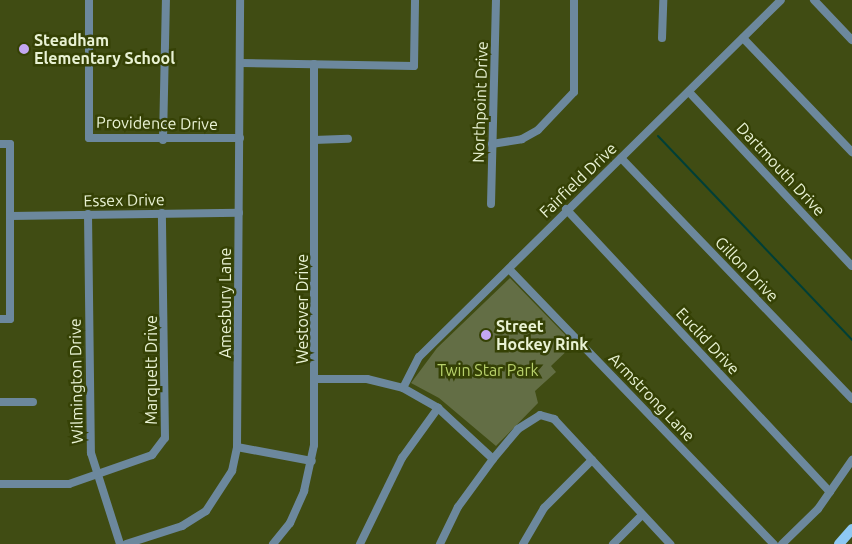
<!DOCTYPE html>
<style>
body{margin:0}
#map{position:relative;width:852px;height:544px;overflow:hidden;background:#404c13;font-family:Ubuntu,sans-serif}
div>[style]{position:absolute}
.green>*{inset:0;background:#636e45}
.stream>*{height:2px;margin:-1px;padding:0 1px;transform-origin:1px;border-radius:1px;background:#003f37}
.minor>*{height:8px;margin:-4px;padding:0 4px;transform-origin:4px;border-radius:4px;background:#6c889d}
.major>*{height:10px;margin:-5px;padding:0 5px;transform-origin:5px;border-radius:5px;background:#8dc8f3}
.dots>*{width:14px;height:14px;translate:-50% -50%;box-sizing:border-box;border:2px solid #354105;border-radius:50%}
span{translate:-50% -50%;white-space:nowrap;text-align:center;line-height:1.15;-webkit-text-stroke:5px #354105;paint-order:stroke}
.poi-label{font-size:16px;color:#e9f2d4;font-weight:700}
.left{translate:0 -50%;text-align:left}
.street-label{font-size:16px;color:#e9f2d4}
.park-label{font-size:16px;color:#b7d06a}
</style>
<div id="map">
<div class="green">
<i style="clip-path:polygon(510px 278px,574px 344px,551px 366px,556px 372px,535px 391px,538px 403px,496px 446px,439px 398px,411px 383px,437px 348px)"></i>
</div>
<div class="stream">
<i style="left:658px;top:136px;width:282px;rotate:46.4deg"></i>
</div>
<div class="minor">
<i style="left:89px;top:0;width:138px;rotate:90deg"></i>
<i style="left:89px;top:138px;width:151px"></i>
<i style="left:814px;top:0;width:55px;rotate:46.5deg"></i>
<i style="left:662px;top:38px;width:38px;rotate:-88deg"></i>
<i style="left:743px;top:38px;width:158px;rotate:46.3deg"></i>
<i style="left:241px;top:63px;width:173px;rotate:1deg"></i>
<i style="left:414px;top:66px;width:66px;rotate:-89.1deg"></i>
<i style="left:689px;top:92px;width:238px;rotate:46.9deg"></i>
<i style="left:163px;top:140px;width:140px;rotate:-88.8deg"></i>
<i style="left:314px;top:140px;width:34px;rotate:-2deg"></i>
<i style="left:0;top:144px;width:10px"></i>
<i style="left:10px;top:144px;width:175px;rotate:90deg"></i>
<i style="left:10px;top:319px;width:10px;rotate:180deg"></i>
<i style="left:492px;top:144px;width:30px;rotate:-9deg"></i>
<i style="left:522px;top:139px;width:18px;rotate:-29deg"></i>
<i style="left:538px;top:130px;width:52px;rotate:-46.5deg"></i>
<i style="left:574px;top:92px;width:92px;rotate:-90deg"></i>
<i style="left:621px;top:158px;width:334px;rotate:46.2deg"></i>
<i style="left:491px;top:204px;width:204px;rotate:-88.6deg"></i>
<i style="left:566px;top:209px;width:387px;rotate:47deg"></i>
<i style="left:88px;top:214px;width:239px;rotate:89.3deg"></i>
<i style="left:91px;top:453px;width:96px;rotate:72.3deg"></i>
<i style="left:10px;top:216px;width:229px;rotate:-0.8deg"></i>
<i style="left:509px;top:269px;width:382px;rotate:46.1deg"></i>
<i style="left:316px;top:379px;width:51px"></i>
<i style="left:367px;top:379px;width:37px;rotate:14deg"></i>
<i style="left:403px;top:388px;width:40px;rotate:29.7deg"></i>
<i style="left:438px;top:408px;width:75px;rotate:42.8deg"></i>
<i style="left:403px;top:388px;width:35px;rotate:-63deg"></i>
<i style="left:419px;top:357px;width:508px;rotate:-44.6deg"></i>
<i style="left:0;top:402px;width:33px"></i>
<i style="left:237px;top:447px;width:76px;rotate:10.6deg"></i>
<i style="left:0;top:484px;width:69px"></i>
<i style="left:69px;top:484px;width:88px;rotate:-19.3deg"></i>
<i style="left:152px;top:455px;width:21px;rotate:-53deg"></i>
<i style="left:165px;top:438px;width:225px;rotate:-90.8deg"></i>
<i style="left:126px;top:544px;width:59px;rotate:-17.8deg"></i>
<i style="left:182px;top:526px;width:28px;rotate:-32deg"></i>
<i style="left:206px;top:511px;width:48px;rotate:-57deg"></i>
<i style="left:232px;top:471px;width:25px;rotate:-78deg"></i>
<i style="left:237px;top:447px;width:447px;rotate:-89.6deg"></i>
<i style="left:273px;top:544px;width:27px;rotate:-51deg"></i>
<i style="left:290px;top:523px;width:35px;rotate:-66deg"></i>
<i style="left:304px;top:491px;width:47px;rotate:-77.7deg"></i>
<i style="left:314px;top:445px;width:381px;rotate:-90deg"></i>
<i style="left:360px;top:544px;width:96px;rotate:-64deg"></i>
<i style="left:402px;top:458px;width:62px;rotate:-54.2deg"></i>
<i style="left:440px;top:544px;width:41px;rotate:-64.1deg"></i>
<i style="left:458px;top:507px;width:59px;rotate:-53.9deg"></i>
<i style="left:493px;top:459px;width:39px;rotate:-50deg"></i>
<i style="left:518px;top:429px;width:26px;rotate:-32deg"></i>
<i style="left:540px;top:415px;width:15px;rotate:16deg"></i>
<i style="left:554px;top:419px;width:171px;rotate:47.1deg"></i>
<i style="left:523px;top:544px;width:42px;rotate:-59.7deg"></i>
<i style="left:544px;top:508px;width:68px;rotate:-45deg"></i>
<i style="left:613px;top:544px;width:41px;rotate:-45deg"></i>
<i style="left:782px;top:544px;width:50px;rotate:-44.2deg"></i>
<i style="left:818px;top:509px;width:60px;rotate:-55.2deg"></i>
</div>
<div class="major">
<i style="left:839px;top:544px;width:20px;rotate:-49deg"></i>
</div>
<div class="dots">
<i style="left:24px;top:49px;background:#c3a7f2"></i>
<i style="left:486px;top:335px;background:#c3a7f2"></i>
</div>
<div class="poi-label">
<span class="left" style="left:34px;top:49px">Steadham<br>Elementary School</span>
<span class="left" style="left:496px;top:335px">Street<br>Hockey Rink</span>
</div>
<div class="street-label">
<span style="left:480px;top:102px;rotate:-88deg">Northpoint Drive</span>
<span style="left:157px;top:123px;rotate:1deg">Providence Drive</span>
<span style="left:781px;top:169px;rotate:47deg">Dartmouth Drive</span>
<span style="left:578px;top:180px;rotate:-44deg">Fairfield Drive</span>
<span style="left:124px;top:200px;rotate:-1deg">Essex Drive</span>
<span style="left:747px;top:269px;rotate:46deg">Gillon Drive</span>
<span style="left:225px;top:303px;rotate:-90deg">Amesbury Lane</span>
<span style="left:302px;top:309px;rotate:-90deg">Westover Drive</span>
<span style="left:708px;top:341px;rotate:47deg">Euclid Drive</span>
<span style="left:151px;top:370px;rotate:-90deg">Marquett Drive</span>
<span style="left:76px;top:381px;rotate:-91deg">Wilmington Drive</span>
<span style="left:652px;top:397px;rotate:46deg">Armstrong Lane</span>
</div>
<div class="park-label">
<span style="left:488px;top:370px">Twin Star Park</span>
</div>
</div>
